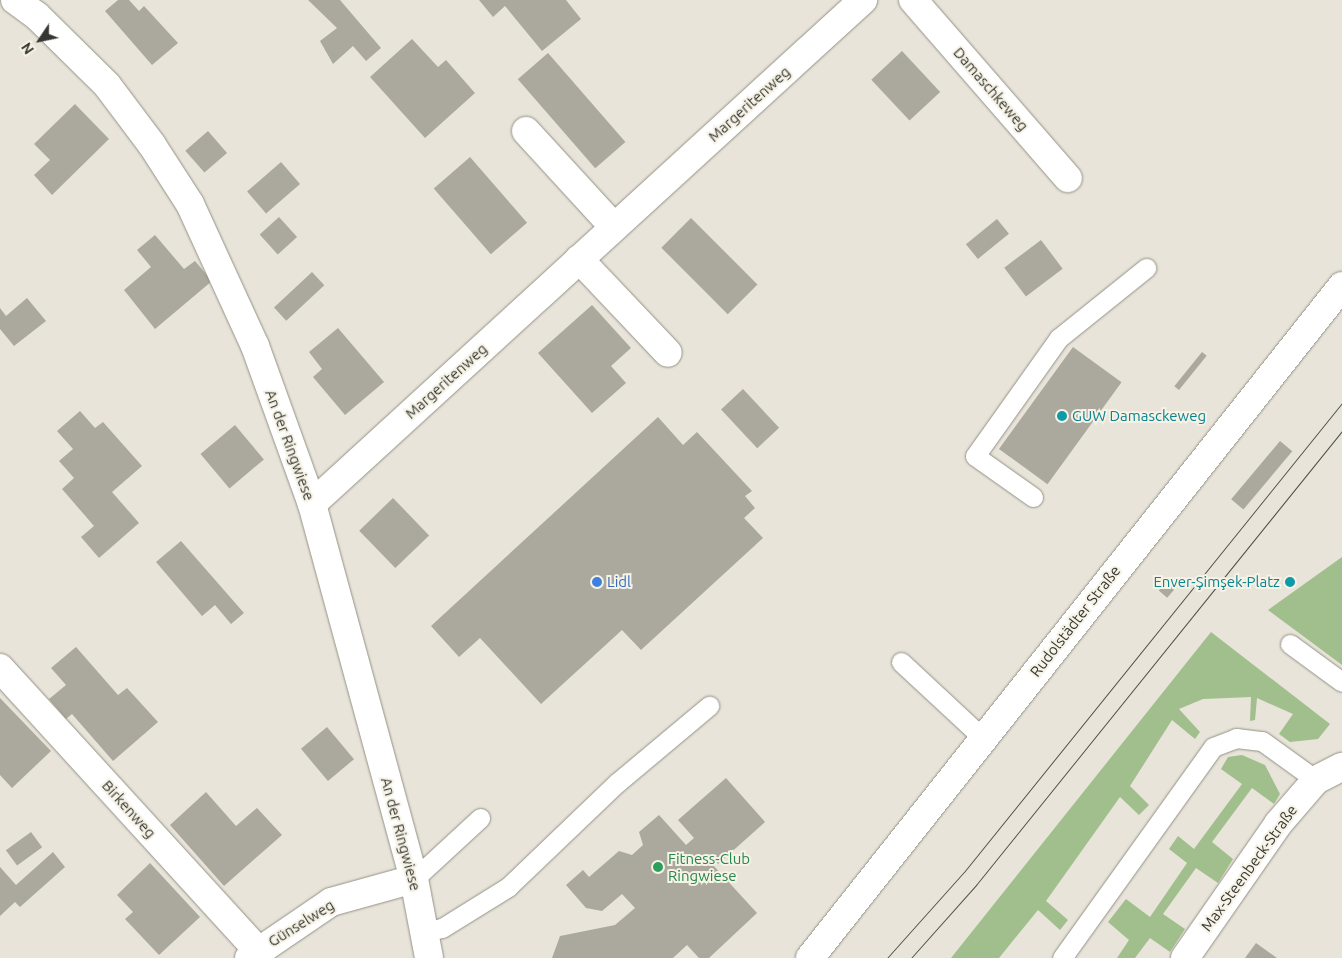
<!DOCTYPE html>
<meta charset="utf-8">
<style>
body{margin:0}
#map{position:relative;width:1342px;height:958px;overflow:hidden;background:#e8e4d9;font-family:Ubuntu,sans-serif}
div>[style]{position:absolute}
.green>*{inset:0;background:#a0bf8c}
.building>*{inset:0;background:#aba89d;transform-origin:0 0}
.roads{filter:drop-shadow(0 0 1px #949186) drop-shadow(0 0 1px #949186)}
.service>*{height:19px;margin:-9.5px;padding:0 9.5px;transform-origin:9.5px;border-radius:9.5px;background:#fff}
.minor>*{height:28px;margin:-14px;padding:0 14px;transform-origin:14px;border-radius:14px;background:#fff}
.secondary>*{height:28px;margin:-14px;padding:0 14px;transform-origin:14px;border-radius:14px;background:#fff}
.tram>*{height:1px;margin:-0.5px;padding:0 0.5px;transform-origin:0.5px;border-radius:0.5px;background:#504f4a}
.dots>*{width:14px;height:14px;translate:-50% -50%;box-sizing:border-box;border:2px solid #f5f2e6;border-radius:50%}
span{translate:-50% -50%;white-space:nowrap;text-align:center;line-height:1.15;-webkit-text-stroke:4px #f5f2e6;paint-order:stroke}
.street-label{font-size:15px;color:#363531}
.culture-label{font-size:15px;color:#0d838f}
.left{translate:0 -50%;text-align:left}
.right{translate:-100% -50%;text-align:right}
.shop-label{font-size:15px;color:#366cbe}
.leisure-label{font-size:15px;color:#27864d}
.north{position:absolute;left:15px;top:15px;width:50px;height:50px;-webkit-text-stroke:4px #f5f2e6;paint-order:stroke;rotate:236deg;font-size:14px;font-weight:700;line-height:20px;text-align:center;color:#363531}
.north::after{content:'';display:block;margin:auto;width:18px;height:22px;background:#363531;clip-path:polygon(50% 0,100% 100%,50% 72%,0 100%)}
</style>
<div id="map">
<div class="green">
<i style="clip-path:polygon(1342px 557px,1342px 665px,1268px 610px)"></i>
<i style="clip-path:polygon(1211px 632px,1330px 724px,1318px 739px,1290px 742px,1279px 734px,1293px 714px,1257px 698px,1255px 720px,1250px 721px,1251px 697px,1203px 699px,1179px 709px,1200px 732px,1195px 739px,1172px 720px,1130px 786px,1149px 805px,1139px 815px,1120px 797px,1046px 901px,1068px 920px,1060px 930px,1038px 910px,999px 958px,951px 958px)"></i>
<i style="clip-path:polygon(1242px 755px,1265px 765px,1280px 794px,1274px 804px,1252px 788px,1212px 842px,1233px 859px,1218px 883px,1196px 868px,1163px 914px,1185px 929px,1170px 952px,1150px 938px,1135px 958px,1117px 958px,1129px 940px,1108px 922px,1126px 899px,1150px 917px,1187px 863px,1169px 849px,1178px 836px,1194px 849px,1242px 784px,1221px 769px,1228px 757px)"></i>
</div>
<div class="building">
<i style="clip-path:polygon(118px 0,129px 0,139px 11px,144px 6px,178px 43px,152px 65px,105px 11px)"></i>
<i style="clip-path:polygon(308px 0,340px 0,381px 48px,366px 61px,353px 46px,333px 64px,320px 41px,337px 28px)"></i>
<i style="clip-path:polygon(479px 0,566px 0,581px 19px,542px 51px,505px 6px,493px 17px)"></i>
<i style="clip-path:polygon(412px 39px,438px 67px,446px 60px,475px 93px,425px 138px,370px 77px)"></i>
<i style="left:902px;top:51px;width:56px;height:42px;rotate:47deg"></i>
<i style="left:548px;top:53px;width:118px;height:40px;rotate:49deg"></i>
<i style="clip-path:polygon(75px 104px,109px 139px,52px 195px,34px 175px,50px 160px,34px 144px)"></i>
<i style="left:208px;top:131px;width:29px;height:30px;rotate:49deg"></i>
<i style="left:470px;top:157px;width:87px;height:48px;rotate:49deg"></i>
<i style="left:281px;top:162px;width:29px;height:45px;rotate:49deg"></i>
<i style="left:279px;top:217px;width:27px;height:26px;rotate:48deg"></i>
<i style="left:691px;top:218px;width:94px;height:42px;rotate:45deg"></i>
<i style="left:997px;top:219px;width:19px;height:40px;rotate:51deg"></i>
<i style="clip-path:polygon(155px 235px,184px 269px,195px 261px,212px 281px,155px 329px,124px 290px,151px 267px,137px 250px)"></i>
<i style="left:1041px;top:240px;width:36px;height:46px;rotate:53deg"></i>
<i style="left:312px;top:272px;width:18px;height:52px;rotate:47deg"></i>
<i style="clip-path:polygon(27px 298px,46px 321px,14px 346px,0 329px,0 308px,6px 316px)"></i>
<i style="clip-path:polygon(592px 305px,631px 348px,611px 366px,626px 383px,592px 413px,538px 353px)"></i>
<i style="clip-path:polygon(338px 328px,384px 382px,345px 415px,313px 377px,322px 369px,309px 352px)"></i>
<i style="left:1073px;top:347px;width:60px;height:126px;rotate:36deg"></i>
<i style="left:1202px;top:352px;width:6px;height:44px;rotate:39deg"></i>
<i style="left:743px;top:389px;width:53px;height:30px;rotate:47deg"></i>
<i style="clip-path:polygon(80px 411px,95px 428px,103px 422px,142px 466px,112px 492px,139px 523px,99px 558px,81px 537px,94px 526px,62px 489px,74px 478px,59px 461px,73px 449px,57px 431px)"></i>
<i style="clip-path:polygon(658px 417px,683px 445px,697px 432px,752px 491px,745px 496px,755px 508px,744px 518px,763px 538px,641px 650px,622px 630px,541px 704px,480px 638px,459px 657px,431px 626px)"></i>
<i style="left:235px;top:425px;width:45px;height:45px;rotate:50deg"></i>
<i style="left:1280px;top:441px;width:16px;height:76px;rotate:40deg"></i>
<i style="left:393px;top:498px;width:52px;height:47px;rotate:46deg"></i>
<i style="clip-path:polygon(181px 541px,244px 613px,231px 624px,215px 605px,202px 616px,156px 562px)"></i>
<i style="left:1168px;top:580px;width:11px;height:14px;rotate:41deg"></i>
<i style="clip-path:polygon(76px 647px,118px 695px,127px 688px,158px 722px,113px 761px,72px 714px,66px 719px,49px 699px,66px 685px,51px 668px)"></i>
<i style="clip-path:polygon(0 698px,51px 751px,12px 788px,0 775px)"></i>
<i style="left:327px;top:727px;width:42px;height:34px;rotate:50deg"></i>
<i style="clip-path:polygon(726px 778px,765px 822px,718px 864px,715px 860px,712px 864px,757px 913px,709px 958px,699px 958px,687px 945px,673px 958px,552px 958px,560px 936px,615px 925px,635px 908px,622px 894px,602px 911px,586px 908px,566px 885px,583px 870px,589px 877px,619px 851px,632px 855px,643px 845px,639px 832px,659px 815px,686px 845px,694px 838px,678px 820px)"></i>
<i style="clip-path:polygon(206px 792px,236px 826px,257px 808px,282px 835px,224px 886px,170px 825px)"></i>
<i style="left:31px;top:832px;width:19px;height:31px;rotate:54deg"></i>
<i style="clip-path:polygon(53px 852px,65px 867px,20px 907px,15px 902px,0 916px,0 867px,16px 885px)"></i>
<i style="clip-path:polygon(150px 863px,200px 917px,159px 955px,125px 919px,133px 912px,117px 895px)"></i>
<i style="clip-path:polygon(1256px 943px,1277px 958px,1245px 958px)"></i>
</div>
<div class="roads">
<div class="service">
<i style="left:1033px;top:497px;width:71px;rotate:-144.7deg"></i>
<i style="left:975px;top:456px;width:145px;rotate:-54.6deg"></i>
<i style="left:1059px;top:338px;width:112px;rotate:-38.8deg"></i>
<i style="left:1290px;top:644px;width:64px;rotate:36.2deg"></i>
<i style="left:901px;top:662px;width:113px;rotate:42.9deg"></i>
<i style="left:414px;top:879px;width:90px;rotate:-42.7deg"></i>
<i style="left:424px;top:932px;width:18px;rotate:-13deg"></i>
<i style="left:442px;top:928px;width:78px;rotate:-31.8deg"></i>
<i style="left:508px;top:887px;width:152px;rotate:-43.7deg"></i>
<i style="left:618px;top:782px;width:119px;rotate:-39.9deg"></i>
<i style="left:1062px;top:958px;width:259px;rotate:-54.4deg"></i>
<i style="left:1213px;top:747px;width:25px;rotate:-21deg"></i>
<i style="left:1236px;top:738px;width:26px;rotate:7deg"></i>
<i style="left:1262px;top:741px;width:67px;rotate:35.8deg"></i>
</div>
<div class="minor">
<i style="left:15px;top:0;width:27px;rotate:36deg"></i>
<i style="left:37px;top:16px;width:98px;rotate:44.6deg"></i>
<i style="left:107px;top:85px;width:75px;rotate:53.1deg"></i>
<i style="left:152px;top:145px;width:70px;rotate:57.2deg"></i>
<i style="left:190px;top:204px;width:156px;rotate:65.4deg"></i>
<i style="left:255px;top:346px;width:168px;rotate:70.2deg"></i>
<i style="left:312px;top:504px;width:389px;rotate:74.8deg"></i>
<i style="left:414px;top:879px;width:80px;rotate:79.2deg"></i>
<i style="left:913px;top:0;width:236px;rotate:49deg"></i>
<i style="left:526px;top:131px;width:130px;rotate:47.5deg"></i>
<i style="left:579px;top:259px;width:129px;rotate:46.6deg"></i>
<i style="left:312px;top:504px;width:747px;rotate:-42.45deg"></i>
<i style="left:0;top:668px;width:381px;rotate:47.6deg"></i>
<i style="left:249px;top:958px;width:99px;rotate:-34.3deg"></i>
<i style="left:331px;top:902px;width:86px;rotate:-15.5deg"></i>
<i style="left:1185px;top:958px;width:163px;rotate:-55.2deg"></i>
<i style="left:1278px;top:824px;width:58px;rotate:-49.2deg"></i>
<i style="left:1316px;top:780px;width:29px;rotate:-27deg"></i>
</div>
<div class="secondary">
<i style="left:810px;top:958px;width:857px;rotate:-51.63deg"></i>
</div>
</div>
<div class="tram">
<i style="left:887px;top:958px;width:115px;rotate:-48.2deg"></i>
<i style="left:964px;top:872px;width:602px;rotate:-51.13deg"></i>
<i style="left:911px;top:958px;width:98px;rotate:-48.3deg"></i>
<i style="left:976px;top:885px;width:583px;rotate:-51.13deg"></i>
</div>
<div class="dots">
<i style="left:1062px;top:416px;background:#0f9aa8"></i>
<i style="left:597px;top:582px;background:#3f7fe0"></i>
<i style="left:1290px;top:582px;background:#0f9aa8"></i>
<i style="left:658px;top:867px;background:#2e9e5b"></i>
</div>
<div class="street-label">
<span style="left:991px;top:89px;rotate:49deg">Damaschkeweg</span>
<span style="left:749px;top:104px;rotate:-42deg">Margeritenweg</span>
<span style="left:446px;top:381px;rotate:-42deg">Margeritenweg</span>
<span style="left:290px;top:445px;rotate:70deg">An der Ringwiese</span>
<span style="left:1075px;top:621px;rotate:-52deg">Rudolstädter Straße</span>
<span style="left:129px;top:809px;rotate:48deg">Birkenweg</span>
<span style="left:401px;top:834px;rotate:75deg">An der Ringwiese</span>
<span style="left:1249px;top:868px;rotate:-54deg">Max-Steenbeck-Straße</span>
<span style="left:301px;top:923px;rotate:-32deg">Günselweg</span>
</div>
<div class="culture-label">
<span class="left" style="left:1072px;top:416px">GUW Damasckeweg</span>
<span class="right" style="left:1280px;top:582px">Enver-Şimşek-Platz</span>
</div>
<div class="shop-label">
<span class="left" style="left:607px;top:582px">Lidl</span>
</div>
<div class="leisure-label">
<span class="left" style="left:668px;top:867px">Fitness-Club<br>Ringwiese</span>
</div>
<div class="north">N</div>
</div>
